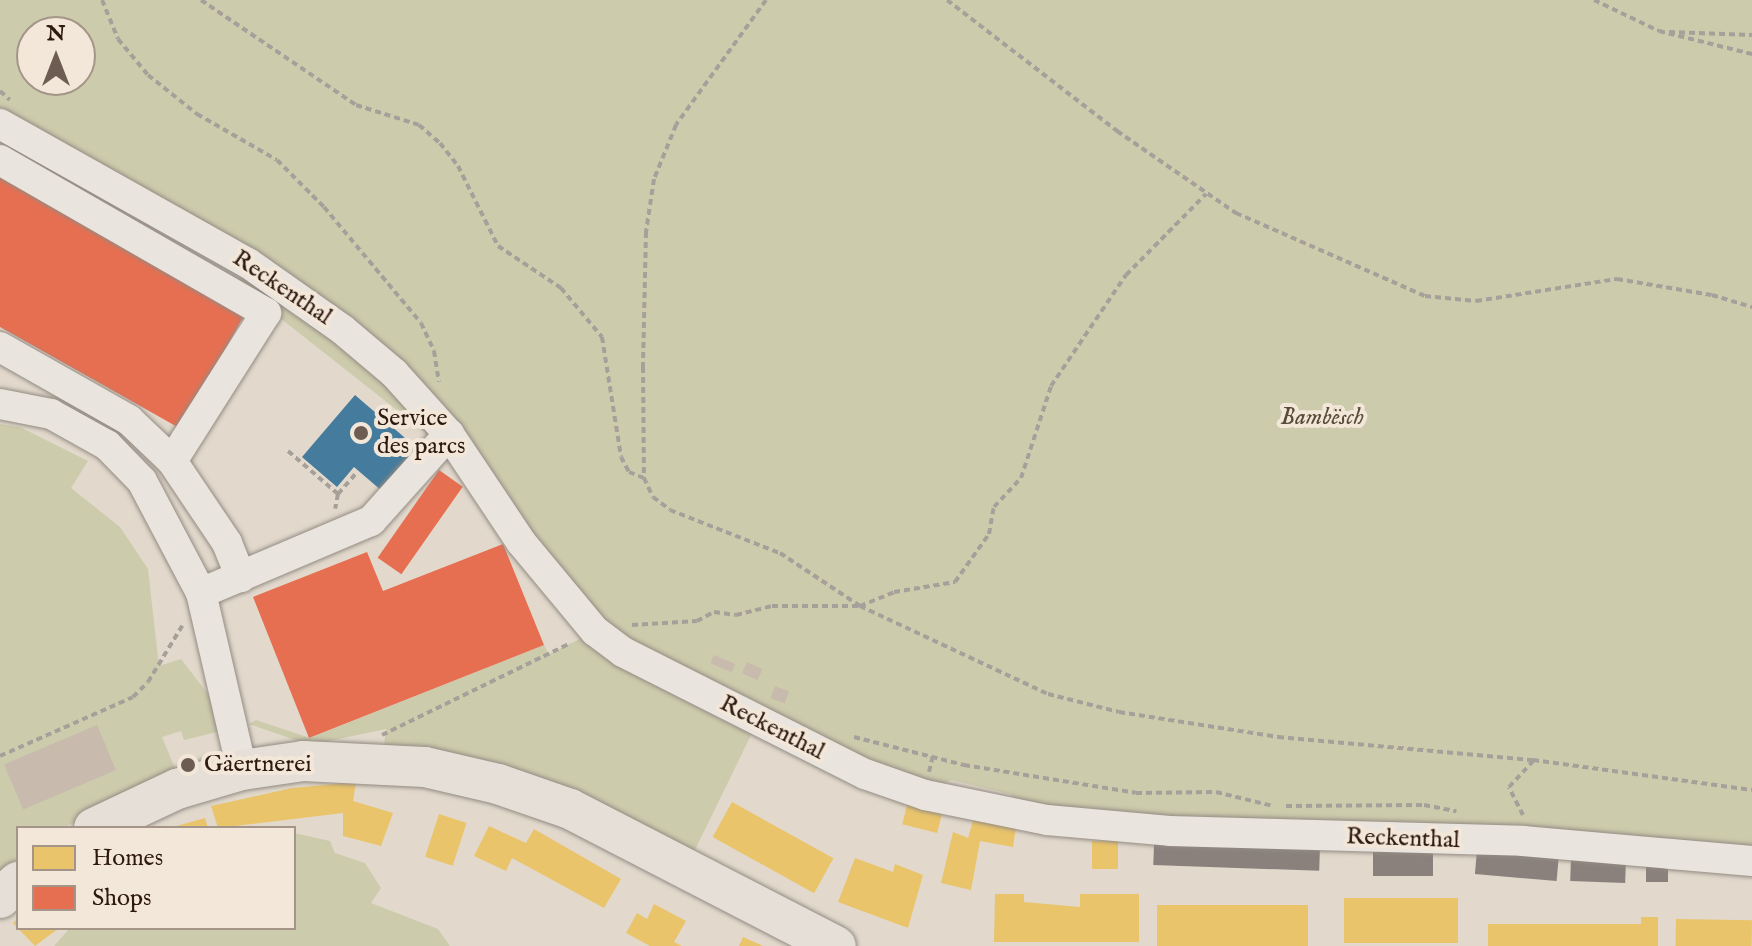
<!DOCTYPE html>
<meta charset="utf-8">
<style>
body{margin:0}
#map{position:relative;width:1752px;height:946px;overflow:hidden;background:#e2d9cc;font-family:"IM FELL English",serif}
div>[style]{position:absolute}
.green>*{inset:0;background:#cccbac}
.homes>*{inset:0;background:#e9c46a;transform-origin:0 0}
.shops>*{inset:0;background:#e76f51;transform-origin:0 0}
.public>*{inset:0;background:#457b9d}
.industry>*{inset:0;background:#8a817c;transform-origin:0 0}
.building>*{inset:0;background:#c8baad;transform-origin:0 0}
.path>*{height:4px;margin-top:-2px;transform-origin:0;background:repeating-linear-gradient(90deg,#a6a09a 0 6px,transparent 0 10px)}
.roads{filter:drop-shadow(0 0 2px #938b83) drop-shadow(0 0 2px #938b83)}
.minor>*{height:30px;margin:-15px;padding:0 15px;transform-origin:15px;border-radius:15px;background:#e9e4dd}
.major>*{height:40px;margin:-20px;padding:0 20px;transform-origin:20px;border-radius:20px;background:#e5dfd8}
.dots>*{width:22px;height:22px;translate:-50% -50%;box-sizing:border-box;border:4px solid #f2e7d8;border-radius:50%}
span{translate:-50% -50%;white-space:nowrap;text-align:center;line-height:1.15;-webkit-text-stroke:8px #f2e7d8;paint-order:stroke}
.street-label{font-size:24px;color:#2e1911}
.park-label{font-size:24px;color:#584b38;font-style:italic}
.poi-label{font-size:24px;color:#2e1911}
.left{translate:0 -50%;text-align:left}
.legend{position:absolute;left:16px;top:826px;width:280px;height:104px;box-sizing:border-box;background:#f2e7d8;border:2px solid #a49588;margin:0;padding:10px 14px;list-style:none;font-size:24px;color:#2e1911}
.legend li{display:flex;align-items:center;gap:16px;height:40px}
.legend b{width:40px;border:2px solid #a49588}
.north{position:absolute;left:16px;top:16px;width:80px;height:80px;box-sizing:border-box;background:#f2e7d8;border:2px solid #a49588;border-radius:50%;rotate:0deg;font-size:22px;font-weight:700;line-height:32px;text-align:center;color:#2e1911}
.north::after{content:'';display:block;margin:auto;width:28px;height:36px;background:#6d5c52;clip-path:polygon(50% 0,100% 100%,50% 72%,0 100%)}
</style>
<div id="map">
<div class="green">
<i style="clip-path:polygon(evenodd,0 0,1752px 0,1752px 861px,1047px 820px,1010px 794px,951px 780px,925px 795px,757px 723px,692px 856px,384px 745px,386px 729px,310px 745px,249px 724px,256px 720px,310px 738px,544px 645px,549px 654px,594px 632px,440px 444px,237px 284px,248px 263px,0 124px,0 0,32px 32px,80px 32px,80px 80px,32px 80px,32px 32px)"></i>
<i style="clip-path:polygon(0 424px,20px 427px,88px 461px,71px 488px,120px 527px,148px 569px,159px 666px,181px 659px,215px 703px,217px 732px,184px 740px,181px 731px,162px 737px,177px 773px,63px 828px,18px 828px,18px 861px,0 875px)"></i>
<i style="clip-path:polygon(294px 833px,330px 841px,335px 853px,365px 863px,381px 888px,371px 903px,438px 929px,450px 946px,54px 946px,70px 928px,294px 928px)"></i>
</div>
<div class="homes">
<i style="clip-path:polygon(356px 782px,353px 801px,393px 813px,381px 846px,343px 836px,343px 813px,218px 828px,211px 806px,292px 788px)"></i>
<i style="left:908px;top:801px;width:36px;height:24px;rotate:14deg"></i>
<i style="left:732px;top:802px;width:116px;height:40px;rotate:29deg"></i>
<i style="left:439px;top:814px;width:29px;height:45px;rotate:18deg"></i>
<i style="clip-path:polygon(974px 817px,1016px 827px,1013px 847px,980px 841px,971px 890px,941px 883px,953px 832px,968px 838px)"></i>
<i style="clip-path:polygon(205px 818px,208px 828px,173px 828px,173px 827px)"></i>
<i style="clip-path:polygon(489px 826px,526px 843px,534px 829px,621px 879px,604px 908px,512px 858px,506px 871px,474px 856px)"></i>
<i style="left:1092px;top:841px;width:26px;height:28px"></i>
<i style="clip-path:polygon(855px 858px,893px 872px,895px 864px,923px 875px,908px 928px,838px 902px)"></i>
<i style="clip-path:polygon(995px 894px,1024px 894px,1024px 902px,1080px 907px,1080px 894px,1139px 894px,1139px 942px,994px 942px)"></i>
<i style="left:1344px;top:898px;width:114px;height:45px"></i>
<i style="clip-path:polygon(654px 904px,686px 921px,674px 942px,682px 946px,650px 946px,626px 933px,637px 913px,647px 919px)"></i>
<i style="left:1157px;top:905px;width:151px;height:41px"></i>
<i style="clip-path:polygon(1641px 917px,1658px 917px,1658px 946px,1488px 946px,1488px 924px,1641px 924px)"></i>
<i style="clip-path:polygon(18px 918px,18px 928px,59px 928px,35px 946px,13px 923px)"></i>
<i style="left:1676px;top:919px;width:76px;height:27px;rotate:1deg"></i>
<i style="clip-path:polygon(743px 937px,763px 946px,739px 946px)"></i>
</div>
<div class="shops">
<i style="clip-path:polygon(0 170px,247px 310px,181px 429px,0 327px)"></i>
<i style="left:439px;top:470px;width:29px;height:107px;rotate:35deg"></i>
<i style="clip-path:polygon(503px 544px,544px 645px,309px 738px,253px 597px,367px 552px,383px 591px)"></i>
</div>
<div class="public">
<i style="clip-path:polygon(355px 395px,418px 449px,382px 491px,354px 467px,337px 487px,302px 457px)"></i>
</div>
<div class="industry">
<i style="left:1154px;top:844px;width:166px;height:21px;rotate:2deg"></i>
<i style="left:1477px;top:850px;width:82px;height:24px;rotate:5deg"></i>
<i style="left:1373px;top:852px;width:60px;height:24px"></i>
<i style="left:1571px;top:858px;width:55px;height:23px;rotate:2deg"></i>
<i style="left:1646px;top:861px;width:22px;height:21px"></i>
</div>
<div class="building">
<i style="left:714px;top:655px;width:23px;height:9px;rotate:23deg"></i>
<i style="left:747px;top:662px;width:17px;height:12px;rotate:25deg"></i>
<i style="left:775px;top:686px;width:15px;height:13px;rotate:20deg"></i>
<i style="left:97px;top:725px;width:49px;height:101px;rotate:67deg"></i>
</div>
<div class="path">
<i style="left:102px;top:0;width:42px;rotate:67.7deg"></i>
<i style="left:118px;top:39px;width:47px;rotate:50.2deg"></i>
<i style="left:148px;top:75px;width:63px;rotate:38.5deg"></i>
<i style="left:197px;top:114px;width:92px;rotate:29.9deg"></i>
<i style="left:277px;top:160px;width:66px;rotate:45deg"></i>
<i style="left:324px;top:207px;width:151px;rotate:50.1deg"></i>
<i style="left:421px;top:323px;width:31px;rotate:65deg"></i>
<i style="left:434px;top:351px;width:31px;rotate:81deg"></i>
<i style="left:201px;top:0;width:187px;rotate:34.1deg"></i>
<i style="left:356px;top:105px;width:66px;rotate:17.6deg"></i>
<i style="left:419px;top:125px;width:28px;rotate:41deg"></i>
<i style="left:440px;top:143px;width:29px;rotate:52deg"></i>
<i style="left:458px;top:166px;width:89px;rotate:63.4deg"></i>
<i style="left:498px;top:246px;width:76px;rotate:33.7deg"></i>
<i style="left:561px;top:288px;width:64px;rotate:50.1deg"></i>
<i style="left:602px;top:337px;width:121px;rotate:81deg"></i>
<i style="left:621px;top:457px;width:17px;rotate:62deg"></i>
<i style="left:629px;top:472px;width:16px;rotate:22deg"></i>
<i style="left:766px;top:0;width:154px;rotate:125.8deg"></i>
<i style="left:676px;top:125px;width:58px;rotate:112.2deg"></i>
<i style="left:654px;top:179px;width:54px;rotate:98.6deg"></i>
<i style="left:646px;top:232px;width:135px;rotate:91.3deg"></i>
<i style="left:643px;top:367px;width:111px;rotate:89.5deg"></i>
<i style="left:644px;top:478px;width:21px;rotate:65deg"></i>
<i style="left:653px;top:497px;width:21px;rotate:37deg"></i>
<i style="left:670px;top:510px;width:118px;rotate:21.4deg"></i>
<i style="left:780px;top:553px;width:96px;rotate:33.5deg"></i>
<i style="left:860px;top:606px;width:208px;rotate:25.1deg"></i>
<i style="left:1048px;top:694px;width:73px;rotate:14.2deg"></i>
<i style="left:1119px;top:712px;width:161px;rotate:8.9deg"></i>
<i style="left:1278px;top:737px;width:256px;rotate:5.2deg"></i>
<i style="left:1533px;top:760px;width:221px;rotate:7.8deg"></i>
<i style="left:947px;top:0;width:215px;rotate:37.6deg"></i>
<i style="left:1117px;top:131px;width:145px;rotate:34.6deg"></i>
<i style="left:1236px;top:213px;width:206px;rotate:23.7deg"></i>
<i style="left:1425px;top:296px;width:51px;rotate:5.6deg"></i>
<i style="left:1476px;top:301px;width:143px;rotate:-8.9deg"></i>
<i style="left:1617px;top:279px;width:96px;rotate:9.6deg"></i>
<i style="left:1712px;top:295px;width:42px;rotate:16.7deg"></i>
<i style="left:1594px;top:0;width:72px;rotate:25.5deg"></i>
<i style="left:1659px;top:31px;width:96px;rotate:13.9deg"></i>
<i style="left:1669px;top:32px;width:83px;rotate:2.1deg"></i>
<i style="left:0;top:91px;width:13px;rotate:42deg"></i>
<i style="left:288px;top:451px;width:66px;rotate:40.7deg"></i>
<i style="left:338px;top:494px;width:15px;rotate:101deg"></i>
<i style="left:338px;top:494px;width:29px;rotate:-49deg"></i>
<i style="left:632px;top:625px;width:65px;rotate:-3.5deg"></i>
<i style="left:697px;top:621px;width:19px;rotate:-28deg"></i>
<i style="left:714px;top:612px;width:22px;rotate:8deg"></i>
<i style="left:736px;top:615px;width:37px;rotate:-14deg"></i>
<i style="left:772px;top:606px;width:88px"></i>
<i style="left:860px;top:606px;width:37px;rotate:-22deg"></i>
<i style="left:894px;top:592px;width:62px;rotate:-9.3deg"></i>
<i style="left:955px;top:582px;width:59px;rotate:-54.7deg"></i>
<i style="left:989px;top:534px;width:27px;rotate:-80deg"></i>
<i style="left:994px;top:507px;width:40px;rotate:-47deg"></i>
<i style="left:1021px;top:478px;width:97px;rotate:-71.9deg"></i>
<i style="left:1051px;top:386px;width:134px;rotate:-56deg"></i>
<i style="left:1126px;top:275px;width:114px;rotate:-45.4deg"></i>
<i style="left:382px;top:735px;width:210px;rotate:-26deg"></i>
<i style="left:854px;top:737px;width:114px;rotate:14.3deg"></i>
<i style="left:964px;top:765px;width:174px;rotate:9.2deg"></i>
<i style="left:1136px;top:793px;width:80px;rotate:-0.7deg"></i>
<i style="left:1216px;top:792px;width:59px;rotate:13.8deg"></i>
<i style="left:0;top:756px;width:145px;rotate:-23.9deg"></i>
<i style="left:133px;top:697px;width:21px;rotate:-45deg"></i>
<i style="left:148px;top:682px;width:66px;rotate:-58.7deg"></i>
<i style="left:929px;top:772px;width:17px;rotate:-77deg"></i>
<i style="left:1286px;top:806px;width:138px;rotate:-0.4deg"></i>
<i style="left:1424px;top:805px;width:33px;rotate:11deg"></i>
<i style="left:1523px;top:815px;width:31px;rotate:-117deg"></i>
<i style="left:1509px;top:787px;width:35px;rotate:-47deg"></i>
</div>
<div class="roads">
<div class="minor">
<i style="left:0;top:124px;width:284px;rotate:29.3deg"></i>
<i style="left:248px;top:263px;width:116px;rotate:35.2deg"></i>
<i style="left:343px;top:330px;width:67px;rotate:40.1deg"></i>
<i style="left:394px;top:373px;width:82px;rotate:48deg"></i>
<i style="left:449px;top:434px;width:130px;rotate:56.3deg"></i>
<i style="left:521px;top:542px;width:116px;rotate:50.3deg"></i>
<i style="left:595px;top:631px;width:35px;rotate:37deg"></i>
<i style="left:623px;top:652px;width:271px;rotate:26.8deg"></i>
<i style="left:865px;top:774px;width:64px;rotate:19.3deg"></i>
<i style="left:925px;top:795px;width:125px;rotate:11.6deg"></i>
<i style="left:1047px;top:820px;width:123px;rotate:5.1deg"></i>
<i style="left:1170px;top:831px;width:353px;rotate:1.6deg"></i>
<i style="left:1523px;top:841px;width:230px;rotate:5deg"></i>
<i style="left:0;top:160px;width:307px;rotate:29.9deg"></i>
<i style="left:266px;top:313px;width:175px;rotate:122.4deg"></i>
<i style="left:0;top:347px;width:148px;rotate:29.5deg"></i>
<i style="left:129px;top:420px;width:59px;rotate:43.6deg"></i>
<i style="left:172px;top:461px;width:99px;rotate:56.1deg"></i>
<i style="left:227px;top:543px;width:37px;rotate:68deg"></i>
<i style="left:0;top:404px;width:52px;rotate:11.1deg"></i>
<i style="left:51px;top:414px;width:64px;rotate:29deg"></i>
<i style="left:107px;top:445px;width:50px;rotate:45.8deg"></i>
<i style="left:142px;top:481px;width:127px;rotate:62.2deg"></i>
<i style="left:242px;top:770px;width:182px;rotate:-103deg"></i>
<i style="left:201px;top:593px;width:185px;rotate:-23deg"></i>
<i style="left:371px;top:521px;width:117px;rotate:-48.1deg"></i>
</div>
<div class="major">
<i style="left:94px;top:828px;width:92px;rotate:-25.2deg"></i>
<i style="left:177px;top:789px;width:68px;rotate:-16.3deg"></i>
<i style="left:242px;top:770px;width:62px;rotate:-8.4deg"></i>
<i style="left:303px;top:761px;width:122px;rotate:2.8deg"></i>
<i style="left:425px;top:767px;width:75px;rotate:13.1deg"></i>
<i style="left:498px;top:784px;width:76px;rotate:19.1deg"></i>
<i style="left:570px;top:809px;width:299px;rotate:27.3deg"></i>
<i style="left:0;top:898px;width:24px;rotate:-42deg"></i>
</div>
</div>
<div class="dots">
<i style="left:361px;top:433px;background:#6d5c52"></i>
<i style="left:188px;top:765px;background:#6d5c52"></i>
</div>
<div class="street-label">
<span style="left:282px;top:288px;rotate:34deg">Reckenthal</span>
<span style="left:772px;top:728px;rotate:27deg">Reckenthal</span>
<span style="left:1403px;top:839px;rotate:2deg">Reckenthal</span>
</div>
<div class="park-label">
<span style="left:1322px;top:418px">Bambësch</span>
</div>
<div class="poi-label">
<span class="left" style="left:377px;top:433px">Service<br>des parcs</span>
<span class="left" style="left:204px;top:765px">Gäertnerei</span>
</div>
<ul class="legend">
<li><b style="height:22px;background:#e9c46a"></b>Homes</li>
<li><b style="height:22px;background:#e76f51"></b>Shops</li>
</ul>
<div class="north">N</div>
</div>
